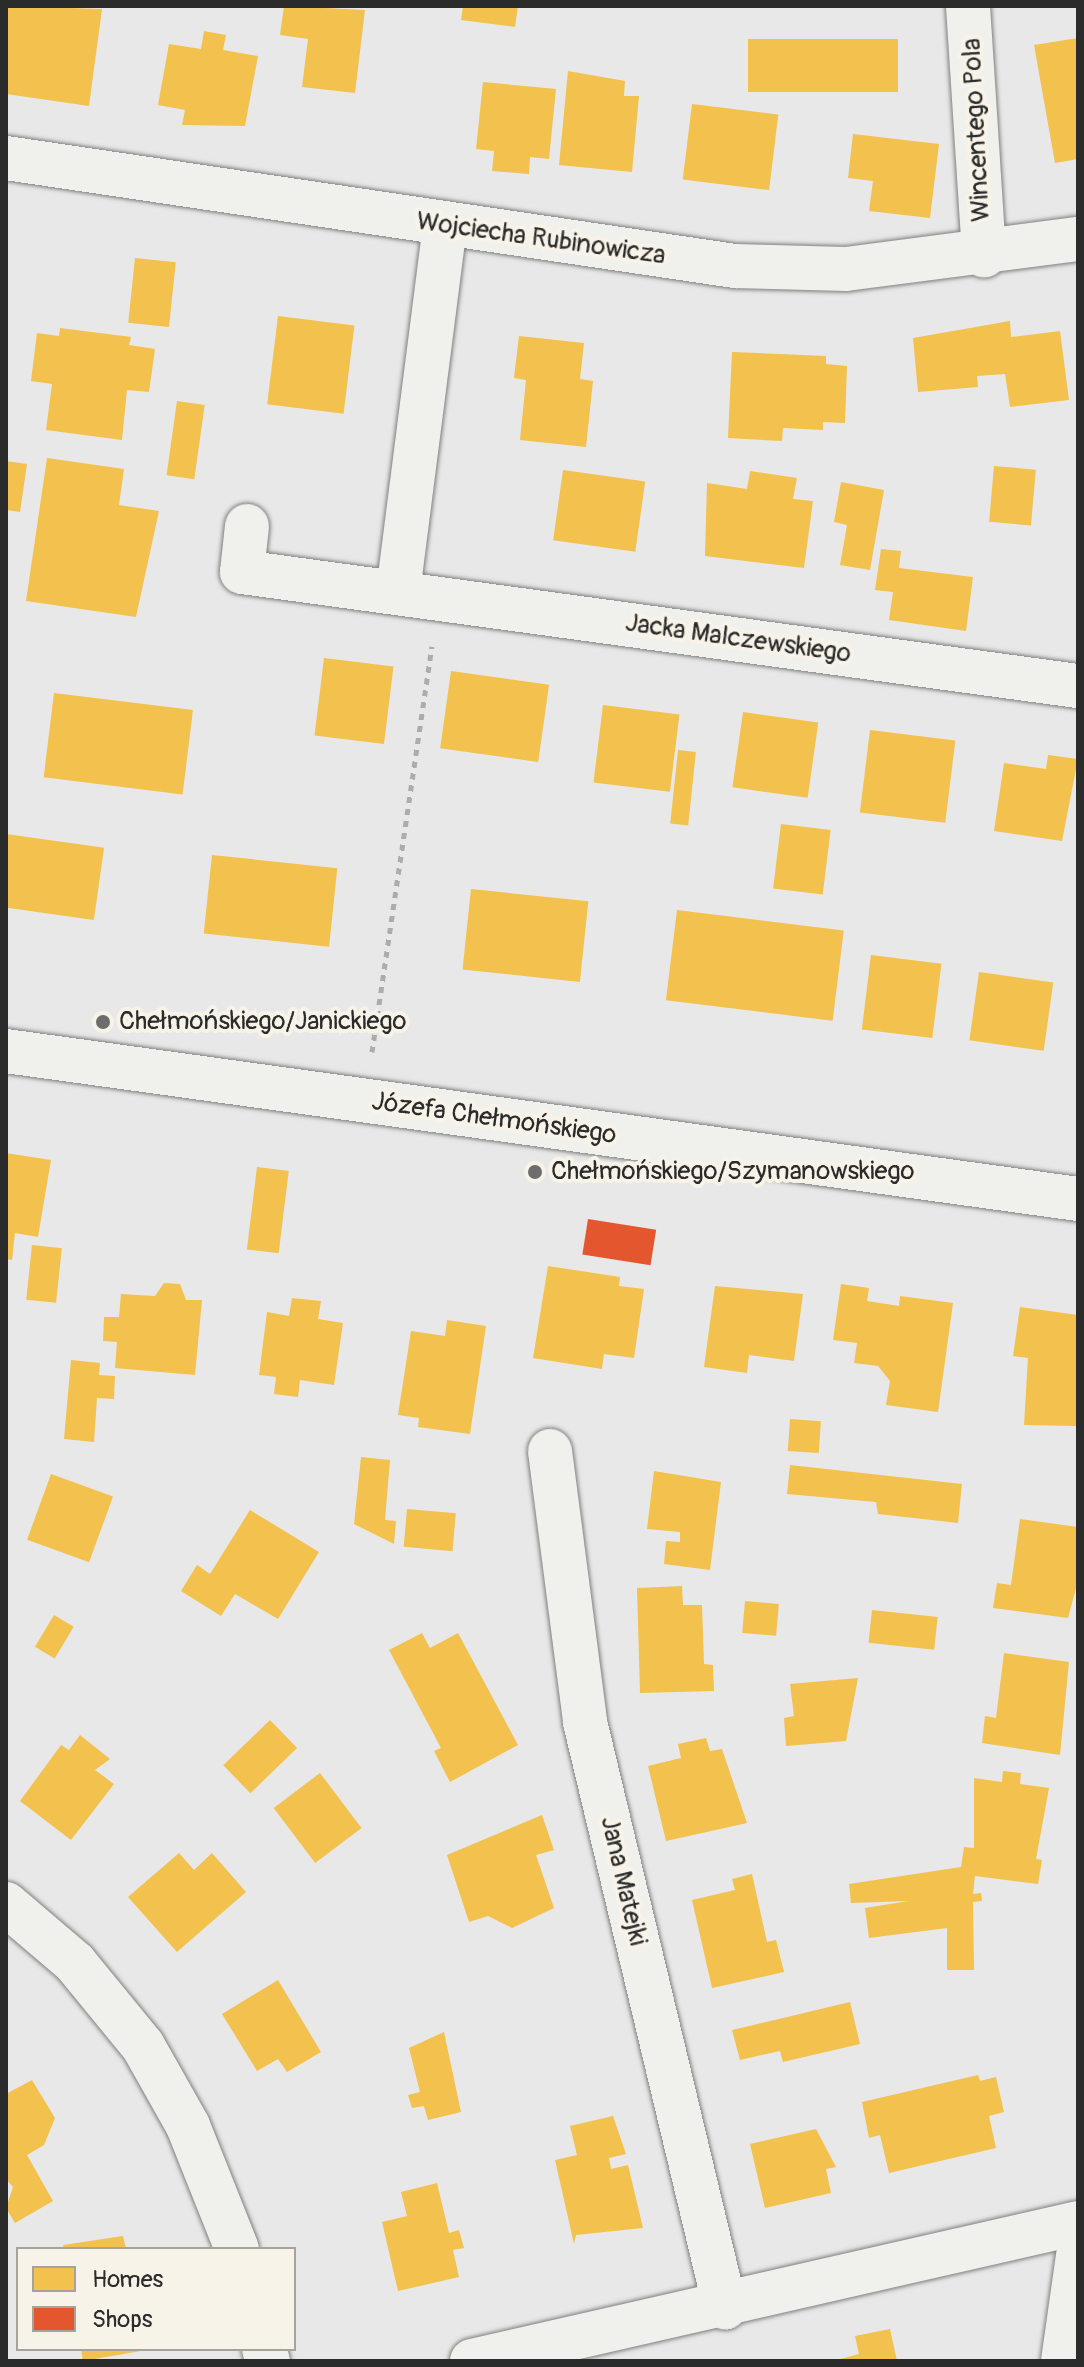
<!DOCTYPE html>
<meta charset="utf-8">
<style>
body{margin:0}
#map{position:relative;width:1084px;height:2367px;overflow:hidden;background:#e8e8e8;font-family:Pangolin,sans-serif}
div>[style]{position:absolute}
.homes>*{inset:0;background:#f2c14e;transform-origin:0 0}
.shops>*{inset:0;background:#e4572e;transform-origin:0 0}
.path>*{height:5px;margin-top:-2.5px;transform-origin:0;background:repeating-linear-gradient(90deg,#acacaa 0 6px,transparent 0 12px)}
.roads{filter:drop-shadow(0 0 2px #808080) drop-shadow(0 0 2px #808080)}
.minor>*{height:44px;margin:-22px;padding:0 22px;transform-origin:22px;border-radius:22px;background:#f0f0ec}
.tertiary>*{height:44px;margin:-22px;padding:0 22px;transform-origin:22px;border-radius:22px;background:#f0f0ec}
.dots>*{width:22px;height:22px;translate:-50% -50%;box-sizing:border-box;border:4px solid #f7f3e8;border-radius:50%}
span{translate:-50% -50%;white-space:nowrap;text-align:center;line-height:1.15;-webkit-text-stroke:8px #f7f3e8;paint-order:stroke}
.street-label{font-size:26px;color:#2b2b2b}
.poi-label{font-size:26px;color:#2b2b2b}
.left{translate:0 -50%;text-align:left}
.frame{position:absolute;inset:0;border:8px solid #2b2b2b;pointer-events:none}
.legend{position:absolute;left:16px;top:2247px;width:280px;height:104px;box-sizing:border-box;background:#f7f3e8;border:2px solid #a5a39c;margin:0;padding:10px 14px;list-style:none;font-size:24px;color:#2b2b2b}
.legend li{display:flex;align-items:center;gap:16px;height:40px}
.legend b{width:40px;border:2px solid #a5a39c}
</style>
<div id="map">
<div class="homes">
<i style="clip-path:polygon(6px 6px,102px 9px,89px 106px,6px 94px)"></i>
<i style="clip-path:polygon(284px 6px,365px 10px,355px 93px,302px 87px,308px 39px,280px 35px)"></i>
<i style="clip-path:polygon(463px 6px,518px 6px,515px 27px,461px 20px)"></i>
<i style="clip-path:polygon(204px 31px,226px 35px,223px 50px,258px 56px,245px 126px,182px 125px,185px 110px,158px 105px,169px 44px,201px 49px)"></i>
<i style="clip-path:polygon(1078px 38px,1078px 159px,1055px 163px,1034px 45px)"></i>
<i style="left:748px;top:39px;width:150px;height:53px"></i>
<i style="clip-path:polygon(568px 71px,625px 81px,624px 96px,639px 96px,632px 172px,559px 165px)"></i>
<i style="clip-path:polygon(483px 82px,556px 89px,549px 159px,530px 157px,529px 174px,492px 171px,494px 151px,476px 149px)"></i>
<i style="left:692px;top:104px;width:87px;height:76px;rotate:7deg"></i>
<i style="clip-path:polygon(853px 134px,939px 144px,930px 218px,869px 211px,873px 181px,848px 178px)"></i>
<i style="left:135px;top:258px;width:41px;height:65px;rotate:6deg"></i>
<i style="left:278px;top:316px;width:77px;height:89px;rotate:7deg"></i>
<i style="clip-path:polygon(1010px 321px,1011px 337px,1060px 331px,1069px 400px,1010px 407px,1005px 374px,977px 376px,978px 387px,918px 392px,913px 338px)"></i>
<i style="clip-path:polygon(60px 328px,131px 337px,129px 345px,155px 349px,149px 392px,127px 390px,122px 440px,46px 430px,52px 384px,31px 381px,37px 333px,59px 336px)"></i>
<i style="clip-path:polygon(519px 336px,584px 343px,580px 379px,593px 381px,586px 447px,520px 440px,526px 380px,514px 378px)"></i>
<i style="clip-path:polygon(732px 352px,826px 356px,826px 364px,847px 366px,845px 423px,823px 422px,823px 430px,783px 428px,782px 441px,728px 438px)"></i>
<i style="left:177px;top:401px;width:28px;height:75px;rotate:8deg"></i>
<i style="clip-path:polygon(47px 458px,124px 469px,119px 505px,159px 511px,136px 617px,26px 601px)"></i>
<i style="clip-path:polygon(6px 461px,27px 464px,20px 512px,6px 510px)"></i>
<i style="left:994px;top:466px;width:42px;height:56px;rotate:5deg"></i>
<i style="left:563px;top:470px;width:83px;height:71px;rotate:8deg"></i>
<i style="clip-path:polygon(750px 471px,797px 478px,793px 499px,813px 501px,804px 568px,705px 556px,707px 483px,747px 489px)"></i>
<i style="clip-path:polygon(841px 482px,884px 490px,870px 570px,840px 565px,847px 525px,834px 522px)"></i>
<i style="clip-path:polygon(881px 549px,901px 551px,899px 568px,973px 577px,966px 631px,889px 620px,893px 592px,875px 590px)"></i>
<i style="left:324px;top:658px;width:70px;height:78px;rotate:7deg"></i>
<i style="left:451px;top:671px;width:99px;height:78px;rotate:8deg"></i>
<i style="left:54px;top:693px;width:140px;height:85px;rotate:7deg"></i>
<i style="left:603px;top:705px;width:77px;height:78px;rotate:7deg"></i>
<i style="left:743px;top:712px;width:76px;height:76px;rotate:8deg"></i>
<i style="left:870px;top:730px;width:86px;height:83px;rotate:7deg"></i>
<i style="left:678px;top:750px;width:18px;height:74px;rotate:6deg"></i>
<i style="clip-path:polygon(1048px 755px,1078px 759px,1062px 841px,994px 831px,1004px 763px,1046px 769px)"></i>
<i style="left:781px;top:824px;width:50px;height:65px;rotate:7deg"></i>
<i style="left:6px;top:834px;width:99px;height:73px;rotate:8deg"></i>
<i style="left:212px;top:855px;width:126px;height:79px;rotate:6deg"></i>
<i style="left:471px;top:889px;width:118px;height:81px;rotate:6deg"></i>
<i style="left:677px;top:910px;width:168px;height:91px;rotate:7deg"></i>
<i style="left:871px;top:955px;width:71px;height:75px;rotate:7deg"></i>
<i style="left:979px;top:972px;width:75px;height:69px;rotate:8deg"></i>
<i style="clip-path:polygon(6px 1153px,51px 1160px,38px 1237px,15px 1233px,12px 1260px,6px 1259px)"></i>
<i style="left:257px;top:1167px;width:32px;height:83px;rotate:7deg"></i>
<i style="left:32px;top:1245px;width:30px;height:55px;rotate:6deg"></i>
<i style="clip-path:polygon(548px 1266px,620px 1277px,619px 1286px,644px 1289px,634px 1358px,604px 1354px,602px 1369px,533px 1358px)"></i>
<i style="clip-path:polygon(164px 1283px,180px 1284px,186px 1300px,202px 1300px,195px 1375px,115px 1368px,117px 1342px,103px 1341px,104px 1317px,119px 1317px,121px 1294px,155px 1296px)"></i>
<i style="clip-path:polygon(841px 1284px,869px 1288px,867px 1301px,899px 1306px,900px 1296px,953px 1303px,938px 1412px,886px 1405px,890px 1381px,878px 1366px,854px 1363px,857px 1343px,833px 1340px)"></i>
<i style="clip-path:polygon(715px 1286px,803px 1294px,794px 1361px,749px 1355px,747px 1373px,704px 1367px)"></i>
<i style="clip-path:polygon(292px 1298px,321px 1301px,318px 1319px,343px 1323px,334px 1385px,300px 1380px,298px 1397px,274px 1394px,276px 1377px,259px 1375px,267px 1312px,289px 1316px)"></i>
<i style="clip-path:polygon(1020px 1307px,1078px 1315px,1078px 1426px,1024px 1425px,1028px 1358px,1013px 1356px)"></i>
<i style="clip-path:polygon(447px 1320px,486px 1326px,470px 1434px,418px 1427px,419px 1418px,398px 1415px,411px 1331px,445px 1336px)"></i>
<i style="clip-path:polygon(71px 1360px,100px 1363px,99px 1375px,115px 1376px,114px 1399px,97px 1398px,94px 1442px,64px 1439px)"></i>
<i style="left:790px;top:1419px;width:31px;height:32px;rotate:4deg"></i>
<i style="clip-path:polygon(361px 1457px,390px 1460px,385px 1520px,396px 1521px,394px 1544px,354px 1524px)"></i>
<i style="clip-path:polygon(790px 1465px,962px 1484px,958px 1523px,878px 1514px,876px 1502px,787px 1494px)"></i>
<i style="clip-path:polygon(654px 1471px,721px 1482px,710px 1570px,664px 1564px,666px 1541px,680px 1542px,680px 1532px,647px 1529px)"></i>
<i style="left:51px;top:1474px;width:66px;height:70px;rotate:20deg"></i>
<i style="left:407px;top:1509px;width:49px;height:38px;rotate:5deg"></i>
<i style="clip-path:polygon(250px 1510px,319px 1552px,278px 1619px,235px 1594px,221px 1616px,181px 1591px,197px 1565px,210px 1574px)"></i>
<i style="clip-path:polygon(1020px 1519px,1078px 1527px,1078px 1581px,1068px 1618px,993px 1608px,997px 1583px,1011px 1585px)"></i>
<i style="clip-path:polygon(682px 1586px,683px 1605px,702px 1605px,704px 1664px,713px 1665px,714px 1691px,640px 1693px,637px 1588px)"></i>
<i style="left:745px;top:1601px;width:34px;height:32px;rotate:5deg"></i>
<i style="left:872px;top:1610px;width:66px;height:33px;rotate:6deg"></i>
<i style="left:54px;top:1615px;width:23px;height:37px;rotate:31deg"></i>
<i style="clip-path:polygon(422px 1633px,430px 1648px,458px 1633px,518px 1745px,450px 1782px,434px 1751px,441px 1748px,389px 1650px)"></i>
<i style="clip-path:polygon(1004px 1653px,1069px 1662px,1060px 1755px,982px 1743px,985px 1716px,996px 1718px)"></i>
<i style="clip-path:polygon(858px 1678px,846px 1741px,786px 1746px,784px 1718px,794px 1716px,790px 1684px)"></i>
<i style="left:270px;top:1720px;width:39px;height:65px;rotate:46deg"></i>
<i style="clip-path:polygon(80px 1735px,110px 1759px,95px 1770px,114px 1784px,71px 1840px,20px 1801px,61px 1745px,69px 1750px)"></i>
<i style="clip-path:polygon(706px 1738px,710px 1751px,722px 1749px,747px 1823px,666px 1841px,648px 1766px,681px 1758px,678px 1744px)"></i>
<i style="clip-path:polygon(1003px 1771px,1021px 1773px,1020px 1784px,1049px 1788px,1036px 1859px,1042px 1860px,1038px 1884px,975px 1876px,973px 1894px,981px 1893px,982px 1901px,973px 1902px,974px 1970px,947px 1970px,947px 1928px,869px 1938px,865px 1908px,909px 1901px,851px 1903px,849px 1884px,961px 1867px,964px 1847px,974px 1848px,974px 1778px,1002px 1782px)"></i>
<i style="left:320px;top:1773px;width:69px;height:58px;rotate:53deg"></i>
<i style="clip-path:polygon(542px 1815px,554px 1850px,536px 1855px,554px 1908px,512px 1928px,488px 1916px,469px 1922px,447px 1855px)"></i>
<i style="clip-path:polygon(179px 1853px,194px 1870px,212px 1853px,246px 1892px,177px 1952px,128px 1897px)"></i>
<i style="clip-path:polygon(752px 1874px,767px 1942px,776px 1940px,784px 1972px,712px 1988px,692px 1900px,735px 1890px,732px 1879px)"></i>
<i style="clip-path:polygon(278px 1980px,321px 2052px,287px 2072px,278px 2059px,257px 2071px,222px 2014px)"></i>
<i style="clip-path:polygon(850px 2002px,860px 2044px,783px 2062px,780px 2051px,740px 2060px,732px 2030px)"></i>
<i style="clip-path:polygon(444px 2032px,461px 2112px,428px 2120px,424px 2106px,412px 2108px,408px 2095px,420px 2092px,409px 2048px)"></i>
<i style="clip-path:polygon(978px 2075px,980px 2081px,996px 2077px,1004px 2112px,989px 2116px,996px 2148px,889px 2173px,880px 2135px,869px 2138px,862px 2102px)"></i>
<i style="clip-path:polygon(32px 2080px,55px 2118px,44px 2145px,27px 2155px,53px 2201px,15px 2223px,6px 2208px,13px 2187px,6px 2179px,6px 2094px)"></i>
<i style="clip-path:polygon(613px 2116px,626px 2154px,609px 2158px,611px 2169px,628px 2165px,643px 2228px,576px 2235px,574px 2244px,555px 2160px,577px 2155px,570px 2126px)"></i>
<i style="clip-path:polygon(816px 2129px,836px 2167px,826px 2169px,831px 2193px,765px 2208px,750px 2144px)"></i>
<i style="clip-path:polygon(437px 2183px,449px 2233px,459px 2230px,464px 2248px,453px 2250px,459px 2277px,398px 2291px,382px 2222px,407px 2216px,401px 2192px)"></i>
<i style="clip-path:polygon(123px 2236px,126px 2249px,64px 2249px,63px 2245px)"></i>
<i style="clip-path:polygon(890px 2329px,897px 2361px,833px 2361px,859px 2354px,855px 2336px)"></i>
<i style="clip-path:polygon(81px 2349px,141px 2349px,141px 2351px,83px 2361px)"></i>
</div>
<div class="shops">
<i style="left:588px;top:1219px;width:69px;height:36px;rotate:9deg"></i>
</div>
<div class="path">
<i style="left:372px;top:1052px;width:410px;rotate:-81.6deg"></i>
</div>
<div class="roads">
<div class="minor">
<i style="left:968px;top:6px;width:250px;rotate:86.3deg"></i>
<i style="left:6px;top:158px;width:737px;rotate:8.43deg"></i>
<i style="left:735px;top:266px;width:111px;rotate:1.5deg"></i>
<i style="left:846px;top:269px;width:234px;rotate:-7.4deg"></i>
<i style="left:247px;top:526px;width:46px;rotate:96.2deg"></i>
<i style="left:242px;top:572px;width:844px;rotate:7.77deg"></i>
<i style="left:398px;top:592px;width:368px;rotate:-82.7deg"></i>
<i style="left:550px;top:1451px;width:273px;rotate:82.6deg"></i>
<i style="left:585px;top:1722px;width:602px;rotate:76.54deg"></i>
<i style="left:6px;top:1904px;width:91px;rotate:40.5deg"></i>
<i style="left:75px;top:1963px;width:107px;rotate:50.7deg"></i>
<i style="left:143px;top:2046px;width:92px;rotate:60.6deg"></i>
<i style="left:188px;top:2126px;width:132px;rotate:68.3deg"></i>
<i style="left:264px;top:2349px;width:13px;rotate:72deg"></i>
<i style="left:472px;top:2361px;width:622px;rotate:-12.83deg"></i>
<i style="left:1063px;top:2361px;width:107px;rotate:-81.9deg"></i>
</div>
<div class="tertiary">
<i style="left:6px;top:1051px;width:1082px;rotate:7.86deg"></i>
</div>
</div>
<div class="dots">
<i style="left:103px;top:1022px;background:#6d6d6d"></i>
<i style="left:535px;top:1172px;background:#6d6d6d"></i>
</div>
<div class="street-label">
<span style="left:977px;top:130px;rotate:-93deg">Wincentego Pola</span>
<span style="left:541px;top:239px;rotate:8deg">Wojciecha Rubinowicza</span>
<span style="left:738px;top:639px;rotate:8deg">Jacka Malczewskiego</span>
<span style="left:494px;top:1119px;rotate:8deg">Józefa Chełmońskiego</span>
<span style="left:623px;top:1881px;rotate:77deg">Jana Matejki</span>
</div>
<div class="poi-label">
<span class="left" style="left:119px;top:1022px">Chełmońskiego/Janickiego</span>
<span class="left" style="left:551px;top:1172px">Chełmońskiego/Szymanowskiego</span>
</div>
<div class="frame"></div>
<ul class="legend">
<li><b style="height:22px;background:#f2c14e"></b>Homes</li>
<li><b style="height:22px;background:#e4572e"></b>Shops</li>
</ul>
</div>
